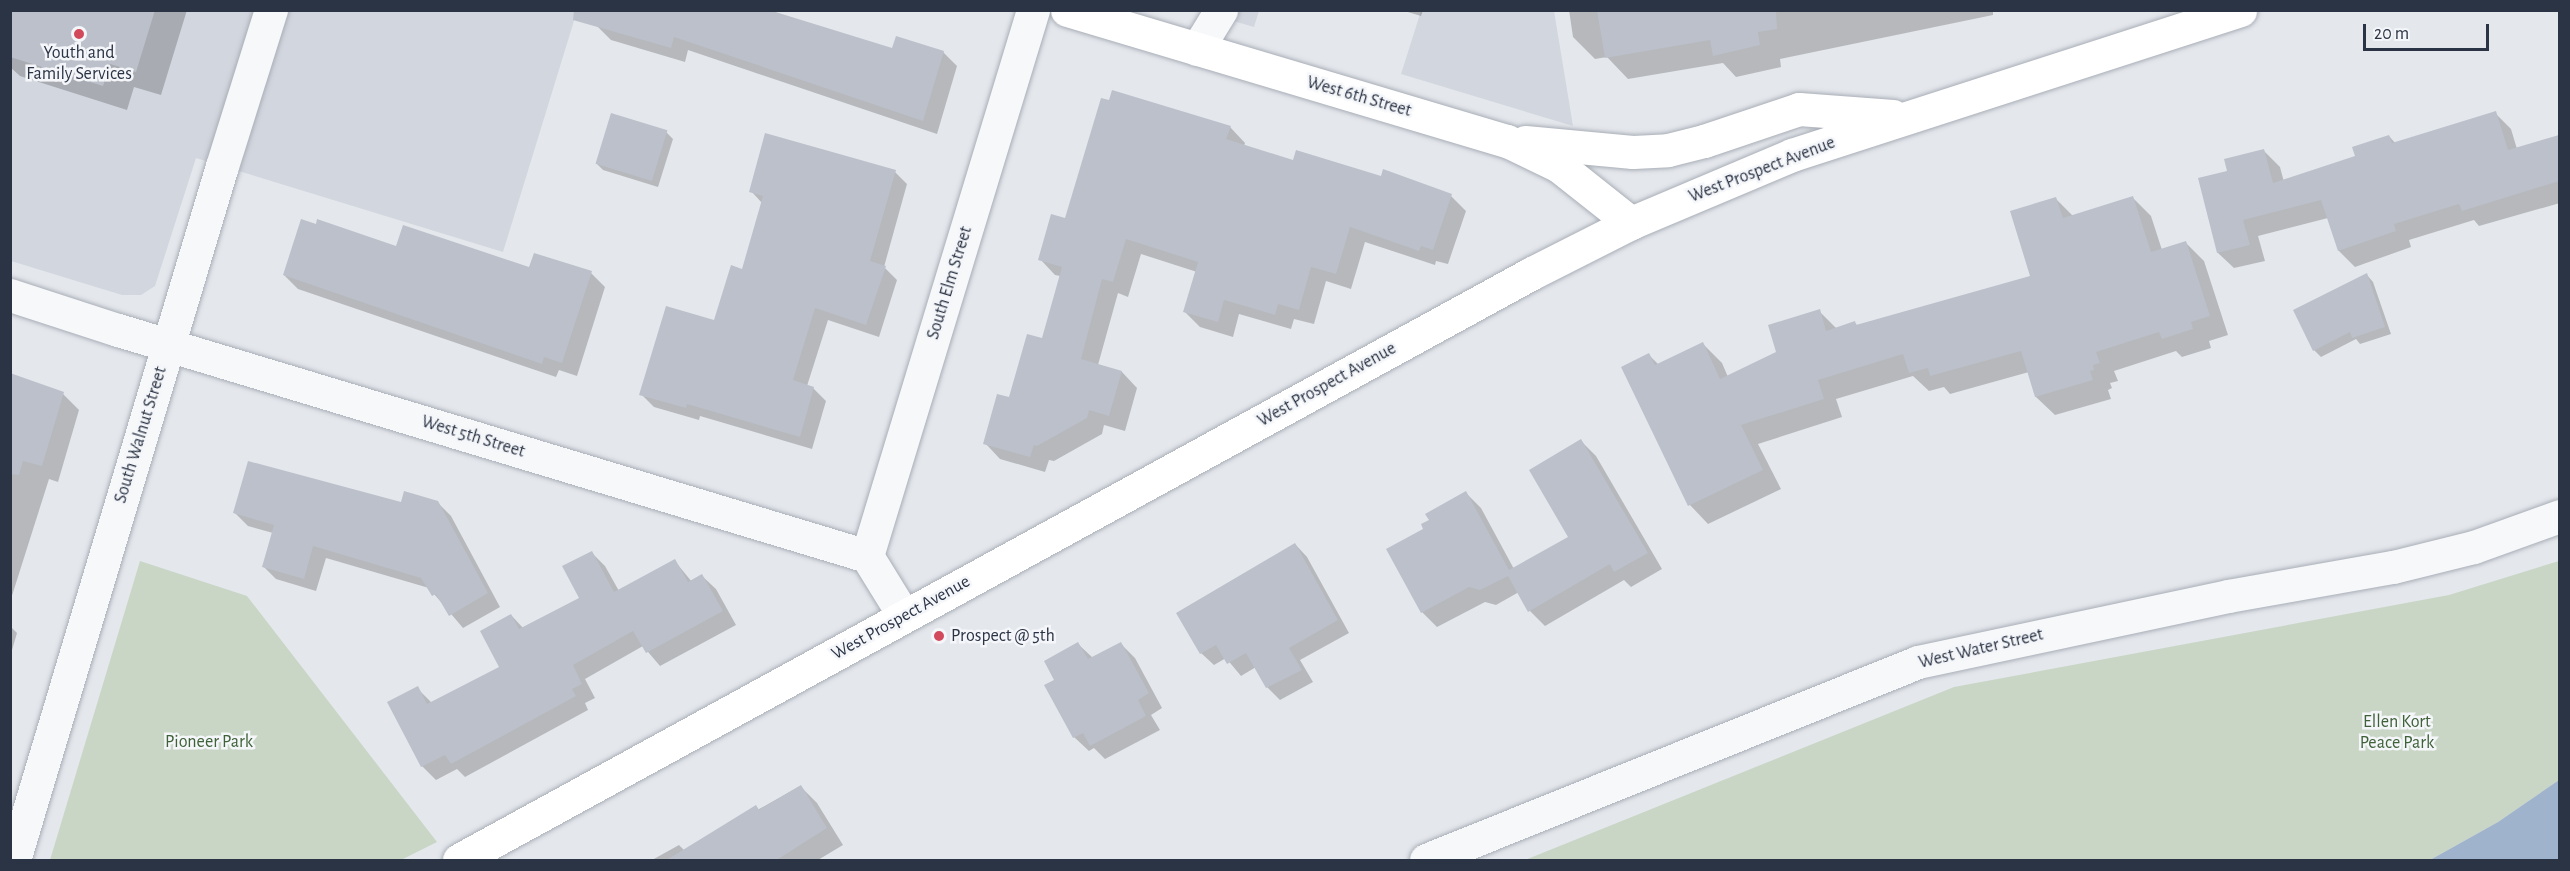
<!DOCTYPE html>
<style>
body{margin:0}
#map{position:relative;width:2570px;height:871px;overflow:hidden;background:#e4e7ec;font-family:"Alegreya Sans",sans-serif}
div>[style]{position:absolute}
.built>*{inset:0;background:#d2d6de}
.green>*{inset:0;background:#c9d6c5}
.water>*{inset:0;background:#9fb4cc}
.shadow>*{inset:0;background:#0003}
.building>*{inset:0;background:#bbc0ca;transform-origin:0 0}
.roads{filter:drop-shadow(0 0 2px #a9aeb7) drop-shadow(0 0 2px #a9aeb7)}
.minor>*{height:33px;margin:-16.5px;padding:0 16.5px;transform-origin:16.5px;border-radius:16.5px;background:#f7f8fa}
.major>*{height:33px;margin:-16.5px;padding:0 16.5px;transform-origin:16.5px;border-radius:16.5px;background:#fff}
.dots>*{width:16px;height:16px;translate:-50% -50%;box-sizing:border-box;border:3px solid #f4f6f9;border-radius:50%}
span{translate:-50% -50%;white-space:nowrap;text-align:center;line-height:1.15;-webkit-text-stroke:5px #f4f6f9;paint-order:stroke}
.poi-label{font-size:18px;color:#2b3445}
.left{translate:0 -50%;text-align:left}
.street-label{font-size:18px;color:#2b3445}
.park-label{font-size:18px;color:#3f6138}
.frame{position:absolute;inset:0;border:12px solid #2b3445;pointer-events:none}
.scale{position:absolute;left:2363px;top:24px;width:126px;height:27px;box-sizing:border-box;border:3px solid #2b3445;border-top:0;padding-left:8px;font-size:18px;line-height:21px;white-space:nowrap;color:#2b3445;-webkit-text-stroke:4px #f4f6f9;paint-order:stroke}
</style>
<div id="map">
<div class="built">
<i style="clip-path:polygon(10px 11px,577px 11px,503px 252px,196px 158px,155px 286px,141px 295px,122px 295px,11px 261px)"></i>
<i style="clip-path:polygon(1199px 11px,1259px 11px,1254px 27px)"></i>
<i style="clip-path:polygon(1421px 11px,1554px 11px,1573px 126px,1401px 74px)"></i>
</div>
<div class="green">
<i style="clip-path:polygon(140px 561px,247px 596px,437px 842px,401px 860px,50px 860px)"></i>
<i style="clip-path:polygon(2559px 561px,2559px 780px,2498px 822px,2430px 860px,1525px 860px,1954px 687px,2449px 595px)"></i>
</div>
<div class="water">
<i style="clip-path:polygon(2559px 780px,2559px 860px,2430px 860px,2498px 822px)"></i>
</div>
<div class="shadow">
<i style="clip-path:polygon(10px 10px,187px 10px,161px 95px,134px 87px,127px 110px,20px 76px,10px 67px)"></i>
<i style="clip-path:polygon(1401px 10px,1423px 10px,1421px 16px)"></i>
<i style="clip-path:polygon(1569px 10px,1993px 10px,1993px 15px,1780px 59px,1781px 67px,1736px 77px,1723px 63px,1628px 79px,1607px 57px,1595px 59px,1573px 37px)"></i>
<i style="clip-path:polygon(597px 26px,943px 52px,957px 66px,937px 134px,688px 50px,685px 62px,611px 40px)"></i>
<i style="clip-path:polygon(2495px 113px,2511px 129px,2517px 149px,2560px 136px,2560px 203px,2479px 226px,2474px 220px,2409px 240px,2411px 247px,2355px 267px,2339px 251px,2328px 218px,2258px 236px,2265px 261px,2234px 268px,2218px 253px,2229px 172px,2264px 151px,2280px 167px,2284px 182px,2357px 157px,2389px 136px,2396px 144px)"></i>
<i style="clip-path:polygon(1230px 127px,1245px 143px,1244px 146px,1294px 162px,1381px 177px,1451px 196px,1466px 211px,1448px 264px,1436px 261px,1435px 265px,1365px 242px,1351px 289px,1326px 281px,1314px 324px,1294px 319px,1291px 329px,1239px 314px,1233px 337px,1200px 327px,1185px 312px,1197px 272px,1141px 254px,1128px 297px,1118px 293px,1098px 365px,1122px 372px,1137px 388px,1125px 431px,1104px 425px,1102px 434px,1054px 461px,1049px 460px,1045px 472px,1000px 459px,985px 443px,1043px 340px,1060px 276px,1055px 275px,1040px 259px,1066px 220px)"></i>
<i style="clip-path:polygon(666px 132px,673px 139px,658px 187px,603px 170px,596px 163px)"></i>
<i style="clip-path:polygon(895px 172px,907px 184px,884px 267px,897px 280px,879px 337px,828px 320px,807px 386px,813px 388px,826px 401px,812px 449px,700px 416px,699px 420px,654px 407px,641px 394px,715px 322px,743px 271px,762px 203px,751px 191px)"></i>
<i style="clip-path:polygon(2132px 197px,2151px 216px,2162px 250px,2186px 243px,2204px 261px,2228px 335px,2209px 341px,2211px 348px,2182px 357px,2176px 351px,2114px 371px,2118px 381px,2110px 383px,2112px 388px,2108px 390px,2111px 399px,2055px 415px,2036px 397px,2029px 372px,1950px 394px,1944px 387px,1929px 391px,1913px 376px,1836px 399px,1842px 417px,1758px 444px,1781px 489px,1708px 524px,1690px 505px,1649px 355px,1659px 365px,1703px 344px,1722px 363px,1728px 377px,1778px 352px,1819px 311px,1837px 329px,1855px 323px,1858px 326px,2032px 277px,2056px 199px,2073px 216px)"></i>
<i style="clip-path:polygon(317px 226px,397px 248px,530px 269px,591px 273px,605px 287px,577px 376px,559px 370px,556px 377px,298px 289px,284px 275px)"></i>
<i style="clip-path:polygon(2367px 275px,2373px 282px,2391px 334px,2360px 344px,2356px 339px,2321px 357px,2314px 350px)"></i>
<i style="clip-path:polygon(10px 375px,63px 394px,79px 410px,58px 482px,49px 479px,10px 602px)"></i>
<i style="clip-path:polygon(1581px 441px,1596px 456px,1662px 569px,1631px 587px,1624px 580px,1545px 626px,1530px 611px,1519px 592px,1496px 605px,1485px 602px,1437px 627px,1422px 612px,1425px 530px,1466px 493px,1481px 508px,1514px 569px,1570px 537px)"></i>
<i style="clip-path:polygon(437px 502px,451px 516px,500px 607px,463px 628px,429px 588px,326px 558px,316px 591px,276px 579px,263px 566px,273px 533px,248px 526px,235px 513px)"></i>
<i style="clip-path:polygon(1295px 544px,1307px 557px,1349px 633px,1300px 660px,1313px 682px,1280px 700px,1267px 687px,1256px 667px,1241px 676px,1226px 658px,1214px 665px,1201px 653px)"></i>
<i style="clip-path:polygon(592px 553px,605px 566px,619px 591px,674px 560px,692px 582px,702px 576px,716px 589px,736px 625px,660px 666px,643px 646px,585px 679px,595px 698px,585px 703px,588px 710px,465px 777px,457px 769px,436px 780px,422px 766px,417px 688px,432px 703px,501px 667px,511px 615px,524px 629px,581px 599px)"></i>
<i style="clip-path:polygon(10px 626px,17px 633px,10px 657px)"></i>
<i style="clip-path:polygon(1078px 644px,1093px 658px,1121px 644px,1135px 658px,1162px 708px,1151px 715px,1160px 730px,1105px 759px,1094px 748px,1089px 751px,1074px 737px,1056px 680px)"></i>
<i style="clip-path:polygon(800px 786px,817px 803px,843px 845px,818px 860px,652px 860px,679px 845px,685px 851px)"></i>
</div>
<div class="building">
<i style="clip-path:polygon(10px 10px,155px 10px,136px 72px,110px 64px,103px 86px,10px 57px)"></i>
<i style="clip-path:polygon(574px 10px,769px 10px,892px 48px,896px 36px,944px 51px,923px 121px,674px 37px,671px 48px,573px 20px)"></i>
<i style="clip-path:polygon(1597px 10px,1776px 10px,1777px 29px,1758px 32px,1760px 45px,1713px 56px,1710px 40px,1605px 58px)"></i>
<i style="clip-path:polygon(1112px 90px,1231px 126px,1226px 139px,1293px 160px,1296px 150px,1381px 176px,1383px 169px,1452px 194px,1433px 250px,1421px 246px,1419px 251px,1350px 227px,1336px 274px,1311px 267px,1299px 310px,1278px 304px,1275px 315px,1224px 300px,1218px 322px,1183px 312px,1198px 262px,1126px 239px,1113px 282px,1102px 279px,1081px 359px,1122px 371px,1109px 416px,1089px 410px,1087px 418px,1037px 446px,1034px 445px,1030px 457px,983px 444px,997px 394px,1009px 397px,1027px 334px,1042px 338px,1062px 267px,1038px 260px,1051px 214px,1065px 218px,1101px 98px,1109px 100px)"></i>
<i style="clip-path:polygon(2496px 111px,2508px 150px,2559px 135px,2559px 181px,2462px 211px,2459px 204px,2394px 224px,2396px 231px,2338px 251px,2321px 200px,2243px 220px,2250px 245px,2217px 253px,2198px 178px,2227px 171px,2224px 159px,2264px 149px,2273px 183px,2355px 156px,2352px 147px,2389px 135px,2392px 143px)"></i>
<i style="left:611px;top:113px;width:59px;height:53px;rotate:17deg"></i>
<i style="clip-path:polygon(765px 133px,896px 170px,870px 261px,886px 266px,866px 325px,815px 308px,793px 380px,814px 387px,800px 437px,687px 404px,686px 408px,639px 395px,666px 306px,714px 320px,731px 265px,742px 269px,763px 196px,749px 192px)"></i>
<i style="clip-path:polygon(2133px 196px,2151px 252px,2186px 241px,2210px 316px,2191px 322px,2193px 329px,2162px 339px,2159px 332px,2096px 352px,2100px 363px,2093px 365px,2094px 370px,2090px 371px,2093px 380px,2035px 397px,2021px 351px,1930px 376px,1928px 368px,1909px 373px,1903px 354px,1818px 380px,1824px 399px,1741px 425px,1763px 470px,1688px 506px,1621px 367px,1649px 353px,1655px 365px,1703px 342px,1720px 379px,1776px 352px,1768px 325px,1820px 309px,1826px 331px,1855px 321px,1856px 325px,2030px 276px,2010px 211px,2056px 197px,2063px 218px)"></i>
<i style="clip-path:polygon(301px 219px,316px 224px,317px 219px,396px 246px,403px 225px,529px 267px,534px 253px,592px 271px,562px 363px,544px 357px,542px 364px,283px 275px)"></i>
<i style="clip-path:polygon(2367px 273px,2385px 327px,2352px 338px,2350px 332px,2313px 351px,2293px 310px)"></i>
<i style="clip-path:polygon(10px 373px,64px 392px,42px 466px,23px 461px,19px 475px,10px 474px)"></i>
<i style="clip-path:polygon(1581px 439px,1648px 553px,1614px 572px,1610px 564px,1528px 612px,1508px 576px,1480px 590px,1469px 587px,1421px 613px,1386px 549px,1423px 529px,1421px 524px,1429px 520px,1425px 514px,1466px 491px,1509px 570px,1568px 537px,1529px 470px)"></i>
<i style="clip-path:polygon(248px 461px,401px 502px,404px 491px,438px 501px,488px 593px,449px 616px,436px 594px,432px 596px,421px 578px,313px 546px,304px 579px,262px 567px,274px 525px,233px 513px)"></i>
<i style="clip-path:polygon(1295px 543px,1338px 620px,1289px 648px,1302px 670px,1266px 688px,1246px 653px,1227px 664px,1216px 645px,1200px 654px,1176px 613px)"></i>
<i style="clip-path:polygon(592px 551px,614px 592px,675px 559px,688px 582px,702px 574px,723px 611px,646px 653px,633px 631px,573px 665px,582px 684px,572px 689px,576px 696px,451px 764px,445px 755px,421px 767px,387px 702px,418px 686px,427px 704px,499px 667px,480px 631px,511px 614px,519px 629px,579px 598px,562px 566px)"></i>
<i style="clip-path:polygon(1078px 642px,1088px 659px,1121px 642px,1149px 693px,1138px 700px,1146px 716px,1090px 746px,1083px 733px,1073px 738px,1044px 685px,1054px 680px,1044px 661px)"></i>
<i style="clip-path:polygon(801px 785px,827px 828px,775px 861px,665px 861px,756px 805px,759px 810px)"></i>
</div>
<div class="roads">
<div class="minor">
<i style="left:1197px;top:49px;width:46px;rotate:-58.4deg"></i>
<i style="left:10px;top:295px;width:114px;rotate:18deg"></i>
<i style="left:118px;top:330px;width:782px;rotate:16.79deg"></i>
<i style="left:867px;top:556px;width:70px;rotate:58.3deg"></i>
<i style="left:867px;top:556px;width:571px;rotate:-73.09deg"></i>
<i style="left:14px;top:860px;width:724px;rotate:-73.32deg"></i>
<i style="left:222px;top:166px;width:164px;rotate:-72.6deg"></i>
<i style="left:1426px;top:860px;width:530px;rotate:-21.92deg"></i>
<i style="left:1918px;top:662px;width:317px;rotate:-12deg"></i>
<i style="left:2228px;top:596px;width:168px;rotate:-10deg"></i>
<i style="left:2393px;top:567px;width:83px;rotate:-13.9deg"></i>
<i style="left:2474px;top:547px;width:91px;rotate:-19.8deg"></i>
</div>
<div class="major">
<i style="left:1067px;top:10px;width:459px;rotate:16.6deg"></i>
<i style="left:1507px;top:141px;width:58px;rotate:25.7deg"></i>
<i style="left:1559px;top:166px;width:92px;rotate:38.4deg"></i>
<i style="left:1525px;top:142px;width:108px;rotate:5.3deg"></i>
<i style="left:1633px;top:152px;width:35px;rotate:-3deg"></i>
<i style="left:1668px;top:150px;width:37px;rotate:-14deg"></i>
<i style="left:1704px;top:141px;width:100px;rotate:-18.6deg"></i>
<i style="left:1799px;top:109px;width:94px;rotate:4.3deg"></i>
<i style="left:459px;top:860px;width:1223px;rotate:-28.68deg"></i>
<i style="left:1532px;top:273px;width:111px;rotate:-26.8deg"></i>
<i style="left:1631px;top:223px;width:175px;rotate:-22.9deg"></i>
<i style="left:1792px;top:155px;width:471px;rotate:-17.9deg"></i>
</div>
</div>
<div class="dots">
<i style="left:79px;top:34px;background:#d1495b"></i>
<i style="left:939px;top:636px;background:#d1495b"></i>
</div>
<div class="poi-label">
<span style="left:79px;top:64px">Youth and<br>Family Services</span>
<span class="left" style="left:951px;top:636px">Prospect @ 5th</span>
</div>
<div class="street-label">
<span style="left:1359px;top:97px;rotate:16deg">West 6th Street</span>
<span style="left:1762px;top:170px;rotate:-21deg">West Prospect Avenue</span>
<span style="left:950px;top:283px;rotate:-73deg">South Elm Street</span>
<span style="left:1327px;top:385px;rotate:-29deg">West Prospect Avenue</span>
<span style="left:141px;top:435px;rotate:-73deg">South Walnut Street</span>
<span style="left:473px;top:437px;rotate:17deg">West 5th Street</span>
<span style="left:901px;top:618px;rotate:-29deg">West Prospect Avenue</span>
<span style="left:1981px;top:649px;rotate:-13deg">West Water Street</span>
</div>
<div class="park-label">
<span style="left:2397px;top:733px">Ellen Kort<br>Peace Park</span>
<span style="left:209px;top:742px">Pioneer Park</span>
</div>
<div class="frame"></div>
<div class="scale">20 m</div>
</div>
